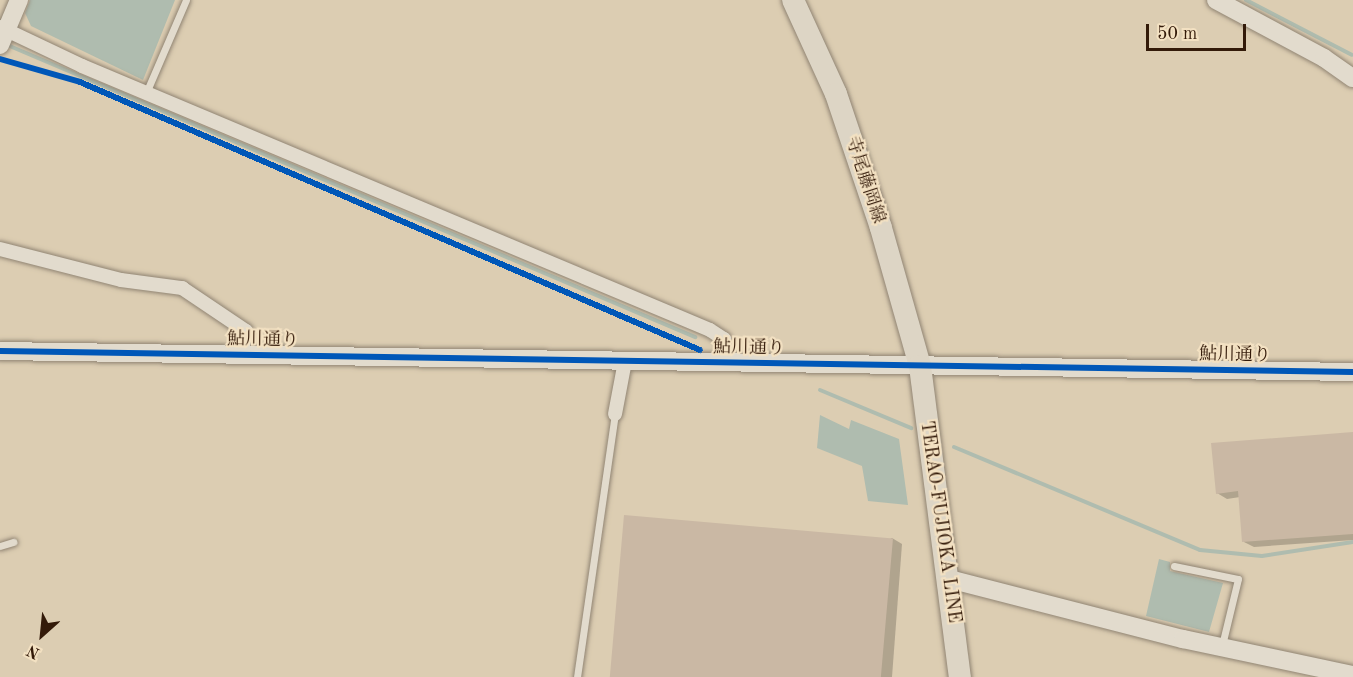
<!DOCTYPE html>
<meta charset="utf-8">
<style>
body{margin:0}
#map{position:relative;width:1353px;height:677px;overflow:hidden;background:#dccdb2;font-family:"Old Standard TT","Noto Serif JP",serif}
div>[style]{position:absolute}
.water>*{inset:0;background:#afbcaf}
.shadow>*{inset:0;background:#0003}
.stream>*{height:4px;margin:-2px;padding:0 2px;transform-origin:2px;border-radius:2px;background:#afbcaf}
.building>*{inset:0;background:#cab8a4;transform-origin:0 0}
.roads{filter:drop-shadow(0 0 2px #908473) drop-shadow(0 0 2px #908473)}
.service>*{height:7px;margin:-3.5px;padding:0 3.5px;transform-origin:3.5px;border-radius:3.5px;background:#e2dbcd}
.minor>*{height:14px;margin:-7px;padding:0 7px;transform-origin:7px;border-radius:7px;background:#e2dbcd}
.tertiary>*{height:18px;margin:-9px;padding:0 9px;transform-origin:9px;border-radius:9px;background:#e2dbcd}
.primary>*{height:22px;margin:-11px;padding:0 11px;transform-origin:11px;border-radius:11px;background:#ddd5c5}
.cycleway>*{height:6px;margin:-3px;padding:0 3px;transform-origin:3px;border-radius:3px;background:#0057b8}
span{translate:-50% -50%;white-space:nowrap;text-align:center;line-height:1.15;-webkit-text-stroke:4.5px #f3e1c2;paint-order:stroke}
.street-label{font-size:18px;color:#331a09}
.north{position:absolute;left:12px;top:605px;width:60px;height:60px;-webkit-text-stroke:4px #f3e1c2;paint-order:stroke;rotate:207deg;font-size:16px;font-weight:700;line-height:24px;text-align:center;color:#331a09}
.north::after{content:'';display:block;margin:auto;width:21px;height:27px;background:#331a09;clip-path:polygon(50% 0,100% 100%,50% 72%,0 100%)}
.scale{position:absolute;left:1146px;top:24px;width:100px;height:27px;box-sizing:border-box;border:3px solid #331a09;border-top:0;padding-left:8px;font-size:18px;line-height:21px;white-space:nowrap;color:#331a09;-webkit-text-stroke:4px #f3e1c2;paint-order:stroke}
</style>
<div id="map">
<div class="water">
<i style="clip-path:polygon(30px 0,175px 0,143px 80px,31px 26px,25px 13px)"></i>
<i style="clip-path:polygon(820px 415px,849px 429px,851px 420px,899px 439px,908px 505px,868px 501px,862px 466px,817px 448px)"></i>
<i style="clip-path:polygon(1159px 559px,1170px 562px,1170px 571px,1223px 583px,1209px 632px,1146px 616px)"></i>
</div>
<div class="shadow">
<i style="clip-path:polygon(1353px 434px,1353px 540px,1254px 547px,1244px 542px,1240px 497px,1227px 499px,1217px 493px)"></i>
<i style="clip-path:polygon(892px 538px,902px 544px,892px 677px,613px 677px)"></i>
</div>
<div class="stream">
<i style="left:1246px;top:0;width:119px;rotate:27.4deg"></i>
<i style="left:5px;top:44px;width:750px;rotate:23.01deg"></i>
<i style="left:820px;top:390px;width:99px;rotate:22.7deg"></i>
<i style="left:954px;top:447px;width:267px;rotate:22.7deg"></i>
<i style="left:1200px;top:550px;width:62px;rotate:5.5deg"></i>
<i style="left:1262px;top:556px;width:92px;rotate:-8.7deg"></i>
</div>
<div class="building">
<i style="clip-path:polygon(1353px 432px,1353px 534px,1242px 542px,1238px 491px,1216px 494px,1211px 443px)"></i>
<i style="left:624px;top:515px;width:270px;height:163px;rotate:5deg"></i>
</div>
<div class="roads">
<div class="service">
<i style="left:146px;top:93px;width:101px;rotate:-66.7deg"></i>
<i style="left:0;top:546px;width:14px;rotate:-17deg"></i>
<i style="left:1174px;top:566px;width:65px;rotate:11.5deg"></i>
<i style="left:1238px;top:579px;width:68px;rotate:103.6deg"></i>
<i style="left:577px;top:677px;width:266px;rotate:-81.8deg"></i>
</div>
<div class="minor">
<i style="left:0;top:27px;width:91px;rotate:25.4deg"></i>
<i style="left:82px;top:66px;width:681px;rotate:22.8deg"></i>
<i style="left:710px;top:330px;width:17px;rotate:33deg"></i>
<i style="left:724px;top:339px;width:24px;rotate:85deg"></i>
<i style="left:0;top:249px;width:125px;rotate:14.4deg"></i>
<i style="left:121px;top:280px;width:62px;rotate:7.5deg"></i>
<i style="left:182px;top:288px;width:77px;rotate:33.9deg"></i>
<i style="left:246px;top:331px;width:24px;rotate:102deg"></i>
<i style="left:615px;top:414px;width:54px;rotate:-79.3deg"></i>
</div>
<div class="tertiary">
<i style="left:1216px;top:0;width:123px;rotate:28.2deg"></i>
<i style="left:1324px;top:58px;width:35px;rotate:35deg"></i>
<i style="left:0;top:45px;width:49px;rotate:-67.1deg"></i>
<i style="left:0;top:351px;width:1353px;rotate:0.89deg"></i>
<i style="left:949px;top:579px;width:242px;rotate:14.4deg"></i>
<i style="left:1183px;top:639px;width:174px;rotate:12deg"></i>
</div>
<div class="primary">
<i style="left:793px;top:0;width:103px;rotate:65.4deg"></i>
<i style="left:836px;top:94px;width:141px;rotate:71.4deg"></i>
<i style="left:881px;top:228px;width:143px;rotate:74.2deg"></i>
<i style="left:920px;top:366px;width:314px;rotate:82.7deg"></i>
</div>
</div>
<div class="cycleway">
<i style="left:0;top:59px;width:83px;rotate:16deg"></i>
<i style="left:80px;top:82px;width:675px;rotate:23.38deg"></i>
<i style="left:0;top:351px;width:1353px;rotate:0.89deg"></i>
</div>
<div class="street-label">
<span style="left:865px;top:180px;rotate:72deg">寺尾藤岡線</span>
<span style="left:263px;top:340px;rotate:1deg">鮎川通り</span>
<span style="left:749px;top:348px;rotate:1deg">鮎川通り</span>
<span style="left:1235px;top:355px;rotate:1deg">鮎川通り</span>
<span style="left:940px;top:522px;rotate:82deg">TERAO-FUJIOKA LINE</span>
</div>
<div class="north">N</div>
<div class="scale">50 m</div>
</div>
